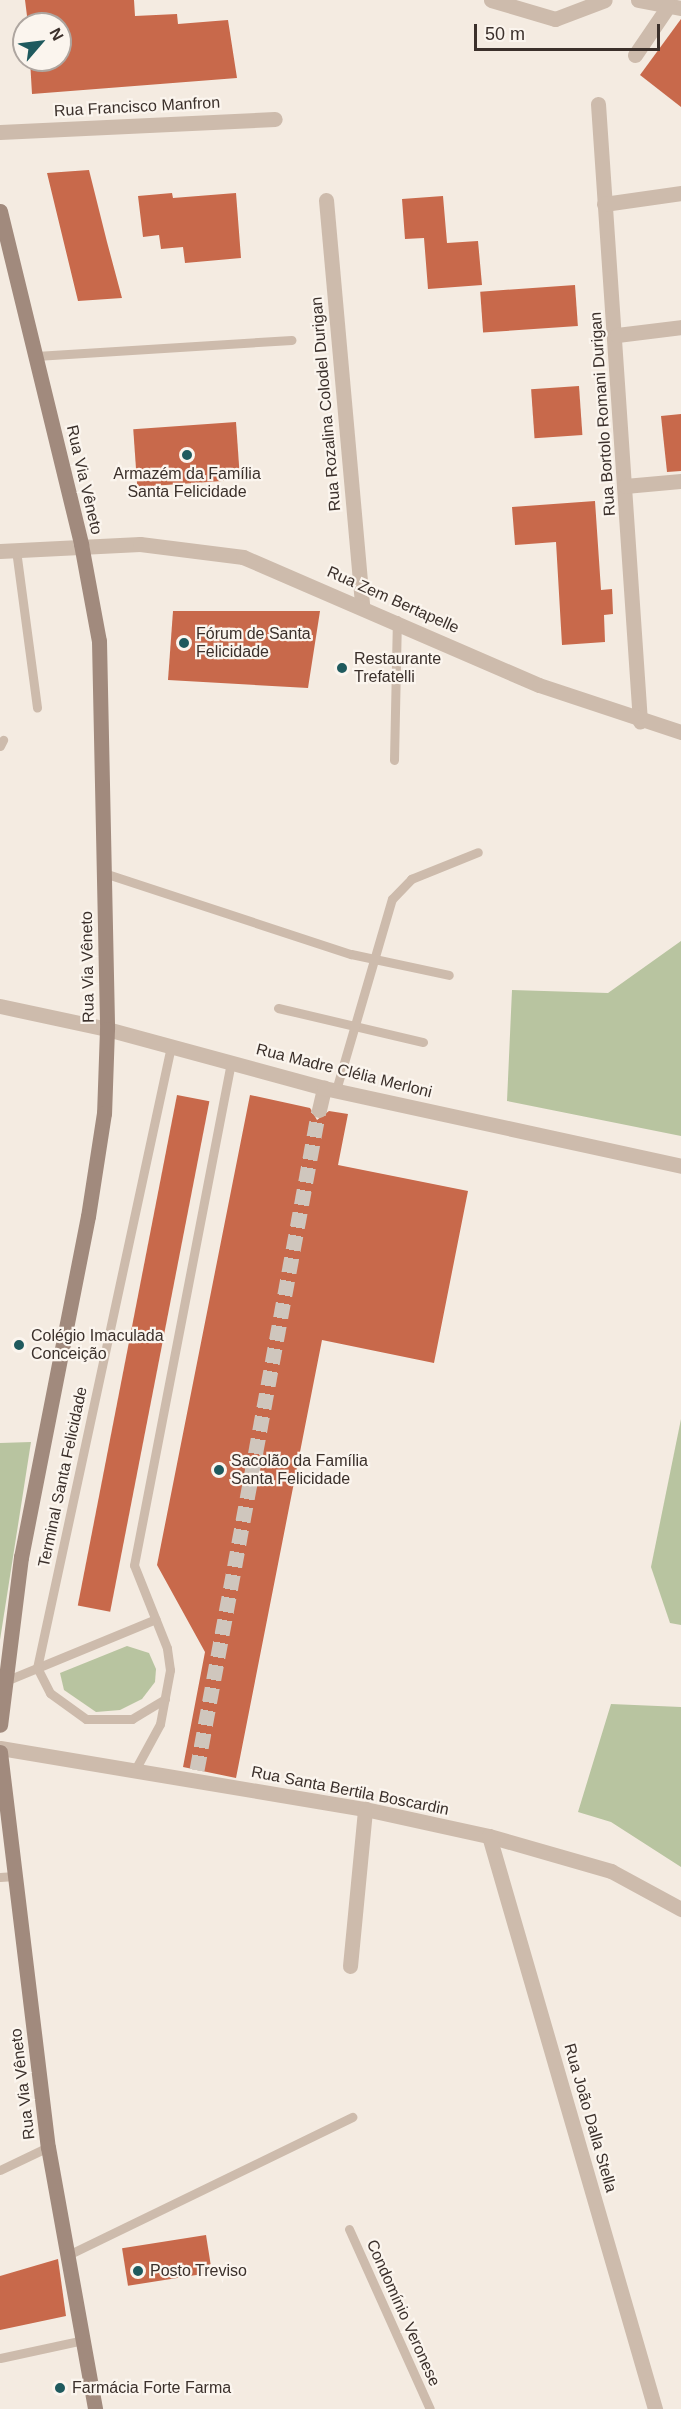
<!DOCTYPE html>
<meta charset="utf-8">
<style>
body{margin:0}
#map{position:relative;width:681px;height:2409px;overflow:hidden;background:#f4ebe1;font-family:Helvetica,sans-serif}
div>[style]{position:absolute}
.green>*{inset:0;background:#b8c4a0}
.building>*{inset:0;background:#c8694b;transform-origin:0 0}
.pedestrian-tunnel>*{height:15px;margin-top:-7.5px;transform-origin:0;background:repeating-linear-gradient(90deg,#cfc6bd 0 15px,transparent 0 23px)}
.service>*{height:9px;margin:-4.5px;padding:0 4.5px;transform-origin:4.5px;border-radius:4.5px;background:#cdbbac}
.pedestrian>*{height:15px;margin:-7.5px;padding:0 7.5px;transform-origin:7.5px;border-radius:7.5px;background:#cdbbac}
.minor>*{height:15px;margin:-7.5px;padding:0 7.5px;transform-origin:7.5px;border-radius:7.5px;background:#cdbbac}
.secondary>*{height:15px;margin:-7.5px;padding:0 7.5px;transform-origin:7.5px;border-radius:7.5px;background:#a18a7d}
.dots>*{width:16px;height:16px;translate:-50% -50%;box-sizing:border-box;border:3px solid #fbf5ee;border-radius:50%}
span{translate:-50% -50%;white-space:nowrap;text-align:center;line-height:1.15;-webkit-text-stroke:4.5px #fbf5ee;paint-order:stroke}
.street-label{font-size:16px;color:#3b302b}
.poi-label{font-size:16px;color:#3b302b}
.left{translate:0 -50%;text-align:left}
.north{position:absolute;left:12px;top:12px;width:60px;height:60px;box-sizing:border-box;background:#fbf5ee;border:2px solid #aea6a0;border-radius:50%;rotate:62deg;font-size:16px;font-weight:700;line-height:24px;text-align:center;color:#3b302b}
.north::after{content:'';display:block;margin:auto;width:21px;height:27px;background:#1f5a5e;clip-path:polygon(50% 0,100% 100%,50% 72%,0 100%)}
.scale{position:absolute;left:474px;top:24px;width:186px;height:27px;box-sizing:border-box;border:3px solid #3b302b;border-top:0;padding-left:8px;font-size:18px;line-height:21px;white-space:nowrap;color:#3b302b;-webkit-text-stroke:4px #fbf5ee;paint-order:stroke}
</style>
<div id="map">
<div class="green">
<i style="clip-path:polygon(681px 941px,681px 1136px,507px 1101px,512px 990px,608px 993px)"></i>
<i style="clip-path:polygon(681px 1419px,681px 1625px,670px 1623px,651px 1567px)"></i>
<i style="clip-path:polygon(31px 1442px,0 1640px,0 1443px)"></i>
<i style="clip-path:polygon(127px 1646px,149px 1653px,156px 1669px,155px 1682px,142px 1699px,120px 1710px,96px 1712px,64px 1690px,60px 1673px)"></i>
<i style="clip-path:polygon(611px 1704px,681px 1707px,681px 1867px,611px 1822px,578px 1812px)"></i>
</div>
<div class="building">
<i style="clip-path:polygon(25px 0,134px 0,135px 16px,177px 14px,178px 24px,228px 20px,237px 78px,32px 94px,30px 60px,60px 60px,60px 24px,28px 24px)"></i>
<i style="clip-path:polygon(681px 19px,681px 107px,640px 75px)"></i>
<i style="clip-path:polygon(89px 170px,107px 242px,122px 298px,78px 301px,47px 173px)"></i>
<i style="clip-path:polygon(172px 193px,173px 198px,236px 193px,241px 258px,185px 263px,183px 247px,161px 249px,159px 235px,143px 237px,138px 196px)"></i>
<i style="clip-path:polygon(443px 196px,447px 243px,478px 241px,482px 285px,428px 289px,424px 238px,405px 239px,402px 199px)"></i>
<i style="left:575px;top:285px;width:41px;height:95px;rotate:86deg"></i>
<i style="left:579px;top:386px;width:49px;height:48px;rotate:86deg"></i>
<i style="clip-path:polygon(681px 414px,681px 471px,667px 472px,661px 416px)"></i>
<i style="left:236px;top:422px;width:58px;height:103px;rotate:86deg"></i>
<i style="clip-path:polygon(595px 501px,601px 590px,612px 589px,613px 614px,604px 615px,605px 642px,562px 645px,556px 542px,515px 545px,512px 507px)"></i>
<i style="clip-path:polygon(173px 611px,320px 611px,308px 688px,168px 680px)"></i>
<i style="left:177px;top:1095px;width:33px;height:520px;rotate:11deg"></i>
<i style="clip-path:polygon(250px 1095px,310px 1108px,317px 1120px,329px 1111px,348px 1114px,338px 1165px,468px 1191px,434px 1363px,322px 1340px,236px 1778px,183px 1767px,205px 1652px,157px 1565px)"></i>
<i style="left:206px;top:2235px;width:38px;height:85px;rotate:81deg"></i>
<i style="clip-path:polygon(58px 2259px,66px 2316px,0 2330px,0 2276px)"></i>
</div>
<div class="pedestrian-tunnel">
<i style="left:197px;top:1770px;width:671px;rotate:-79.53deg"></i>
</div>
<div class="service">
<i style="left:36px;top:356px;width:256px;rotate:-3.6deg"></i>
<i style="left:16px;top:550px;width:159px;rotate:82.4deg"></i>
<i style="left:0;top:746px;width:7px;rotate:-63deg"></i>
<i style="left:394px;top:760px;width:140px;rotate:-88.8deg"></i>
<i style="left:104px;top:873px;width:260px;rotate:18.2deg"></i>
<i style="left:351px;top:954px;width:100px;rotate:12.1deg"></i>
<i style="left:278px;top:1008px;width:149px;rotate:13.2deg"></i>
<i style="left:336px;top:1090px;width:199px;rotate:-73.7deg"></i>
<i style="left:392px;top:899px;width:28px;rotate:-46deg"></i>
<i style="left:411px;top:879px;width:72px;rotate:-21.9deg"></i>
<i style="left:3px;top:1682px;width:165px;rotate:-22.4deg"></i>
<i style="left:165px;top:1699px;width:39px;rotate:149deg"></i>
<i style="left:132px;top:1719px;width:46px;rotate:180deg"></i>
<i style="left:86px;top:1719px;width:44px;rotate:-144.2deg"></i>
<i style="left:50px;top:1693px;width:28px;rotate:-117deg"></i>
<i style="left:37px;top:1668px;width:636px;rotate:-77.84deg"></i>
<i style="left:135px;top:1770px;width:52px;rotate:-61.5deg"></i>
<i style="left:160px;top:1724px;width:55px;rotate:-79.5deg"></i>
<i style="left:170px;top:1670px;width:22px;rotate:-98deg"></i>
<i style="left:167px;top:1648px;width:89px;rotate:-111.7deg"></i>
<i style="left:134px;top:1565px;width:512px;rotate:-79.08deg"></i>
<i style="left:0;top:1877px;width:15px;rotate:-4deg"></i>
<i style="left:0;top:2170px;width:53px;rotate:-25.6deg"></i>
<i style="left:349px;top:2229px;width:197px;rotate:65.8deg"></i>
<i style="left:70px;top:2254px;width:314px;rotate:-25.9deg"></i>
<i style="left:0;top:2358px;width:86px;rotate:-12.1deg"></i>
</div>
<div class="pedestrian">
<i style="left:319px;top:1110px;width:23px;rotate:-77deg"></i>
</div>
<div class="minor">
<i style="left:491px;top:0;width:67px;rotate:16.5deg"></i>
<i style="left:555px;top:19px;width:53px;rotate:-20.8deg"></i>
<i style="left:638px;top:0;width:44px;rotate:10.5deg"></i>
<i style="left:635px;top:55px;width:60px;rotate:-55.8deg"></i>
<i style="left:598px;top:104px;width:619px;rotate:86.11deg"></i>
<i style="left:0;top:132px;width:275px;rotate:-2.7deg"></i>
<i style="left:326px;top:200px;width:406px;rotate:84.9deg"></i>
<i style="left:604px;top:204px;width:78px;rotate:-8.1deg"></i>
<i style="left:617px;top:335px;width:64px;rotate:-7.1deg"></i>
<i style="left:625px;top:486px;width:56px;rotate:-5.1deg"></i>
<i style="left:0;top:551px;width:140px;rotate:-2.9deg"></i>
<i style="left:140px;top:544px;width:104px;rotate:7.2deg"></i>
<i style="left:243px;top:557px;width:322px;rotate:23.4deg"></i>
<i style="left:539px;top:685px;width:150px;rotate:18.3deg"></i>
<i style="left:0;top:1006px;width:109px;rotate:12.1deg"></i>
<i style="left:107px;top:1029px;width:225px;rotate:15.2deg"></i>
<i style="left:324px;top:1088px;width:365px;rotate:12.3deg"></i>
<i style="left:0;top:1748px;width:370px;rotate:9.5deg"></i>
<i style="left:365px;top:1809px;width:127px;rotate:12.3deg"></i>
<i style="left:489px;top:1836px;width:127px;rotate:16deg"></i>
<i style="left:611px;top:1871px;width:80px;rotate:28.5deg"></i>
<i style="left:489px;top:1836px;width:597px;rotate:73.84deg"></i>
<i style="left:350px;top:1966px;width:158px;rotate:-84.5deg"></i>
</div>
<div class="secondary">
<i style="left:0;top:211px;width:343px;rotate:76.3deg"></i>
<i style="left:81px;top:544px;width:99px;rotate:79.5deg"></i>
<i style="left:99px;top:641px;width:388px;rotate:88.8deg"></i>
<i style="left:107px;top:1029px;width:84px;rotate:92deg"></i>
<i style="left:104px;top:1113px;width:104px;rotate:98.8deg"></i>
<i style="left:88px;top:1216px;width:348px;rotate:101.1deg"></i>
<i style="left:21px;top:1557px;width:169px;rotate:97.1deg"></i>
<i style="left:0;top:1752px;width:398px;rotate:83.1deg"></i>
<i style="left:48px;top:2147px;width:266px;rotate:79.8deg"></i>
</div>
<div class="dots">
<i style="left:187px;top:455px;background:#1f5a5e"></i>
<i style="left:184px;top:643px;background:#1f5a5e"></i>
<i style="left:342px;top:668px;background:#1f5a5e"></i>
<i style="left:19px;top:1345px;background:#1f5a5e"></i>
<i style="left:219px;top:1470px;background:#1f5a5e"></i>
<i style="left:138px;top:2271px;background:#1f5a5e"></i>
<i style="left:60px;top:2388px;background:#1f5a5e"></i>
</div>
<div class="street-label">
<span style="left:137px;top:107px;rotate:-3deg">Rua Francisco Manfron</span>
<span style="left:326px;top:404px;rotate:-95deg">Rua Rozalina Colodel Durigan</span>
<span style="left:603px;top:414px;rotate:-94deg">Rua Bortolo Romani Durigan</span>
<span style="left:84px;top:480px;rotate:77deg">Rua Via Vêneto</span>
<span style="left:393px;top:600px;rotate:24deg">Rua Zem Bertapelle</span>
<span style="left:88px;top:967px;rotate:-91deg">Rua Via Vêneto</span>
<span style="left:344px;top:1071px;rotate:14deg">Rua Madre Clélia Merloni</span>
<span style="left:63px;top:1477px;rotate:-78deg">Terminal Santa Felicidade</span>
<span style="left:350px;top:1791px;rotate:11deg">Rua Santa Bertila Boscardin</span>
<span style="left:23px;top:2084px;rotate:-97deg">Rua Via Vêneto</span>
<span style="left:590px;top:2118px;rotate:74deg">Rua João Dalla Stella</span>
<span style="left:403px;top:2313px;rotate:66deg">Condomínio Veronese</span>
</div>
<div class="poi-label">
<span style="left:187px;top:483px">Armazém da Família<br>Santa Felicidade</span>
<span class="left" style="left:196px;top:643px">Fórum de Santa<br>Felicidade</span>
<span class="left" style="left:354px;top:668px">Restaurante<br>Trefatelli</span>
<span class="left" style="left:31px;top:1345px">Colégio Imaculada<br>Conceição</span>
<span class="left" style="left:231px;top:1470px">Sacolão da Família<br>Santa Felicidade</span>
<span class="left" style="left:150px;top:2271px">Posto Treviso</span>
<span class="left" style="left:72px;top:2388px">Farmácia Forte Farma</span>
</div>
<div class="north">N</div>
<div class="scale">50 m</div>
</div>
